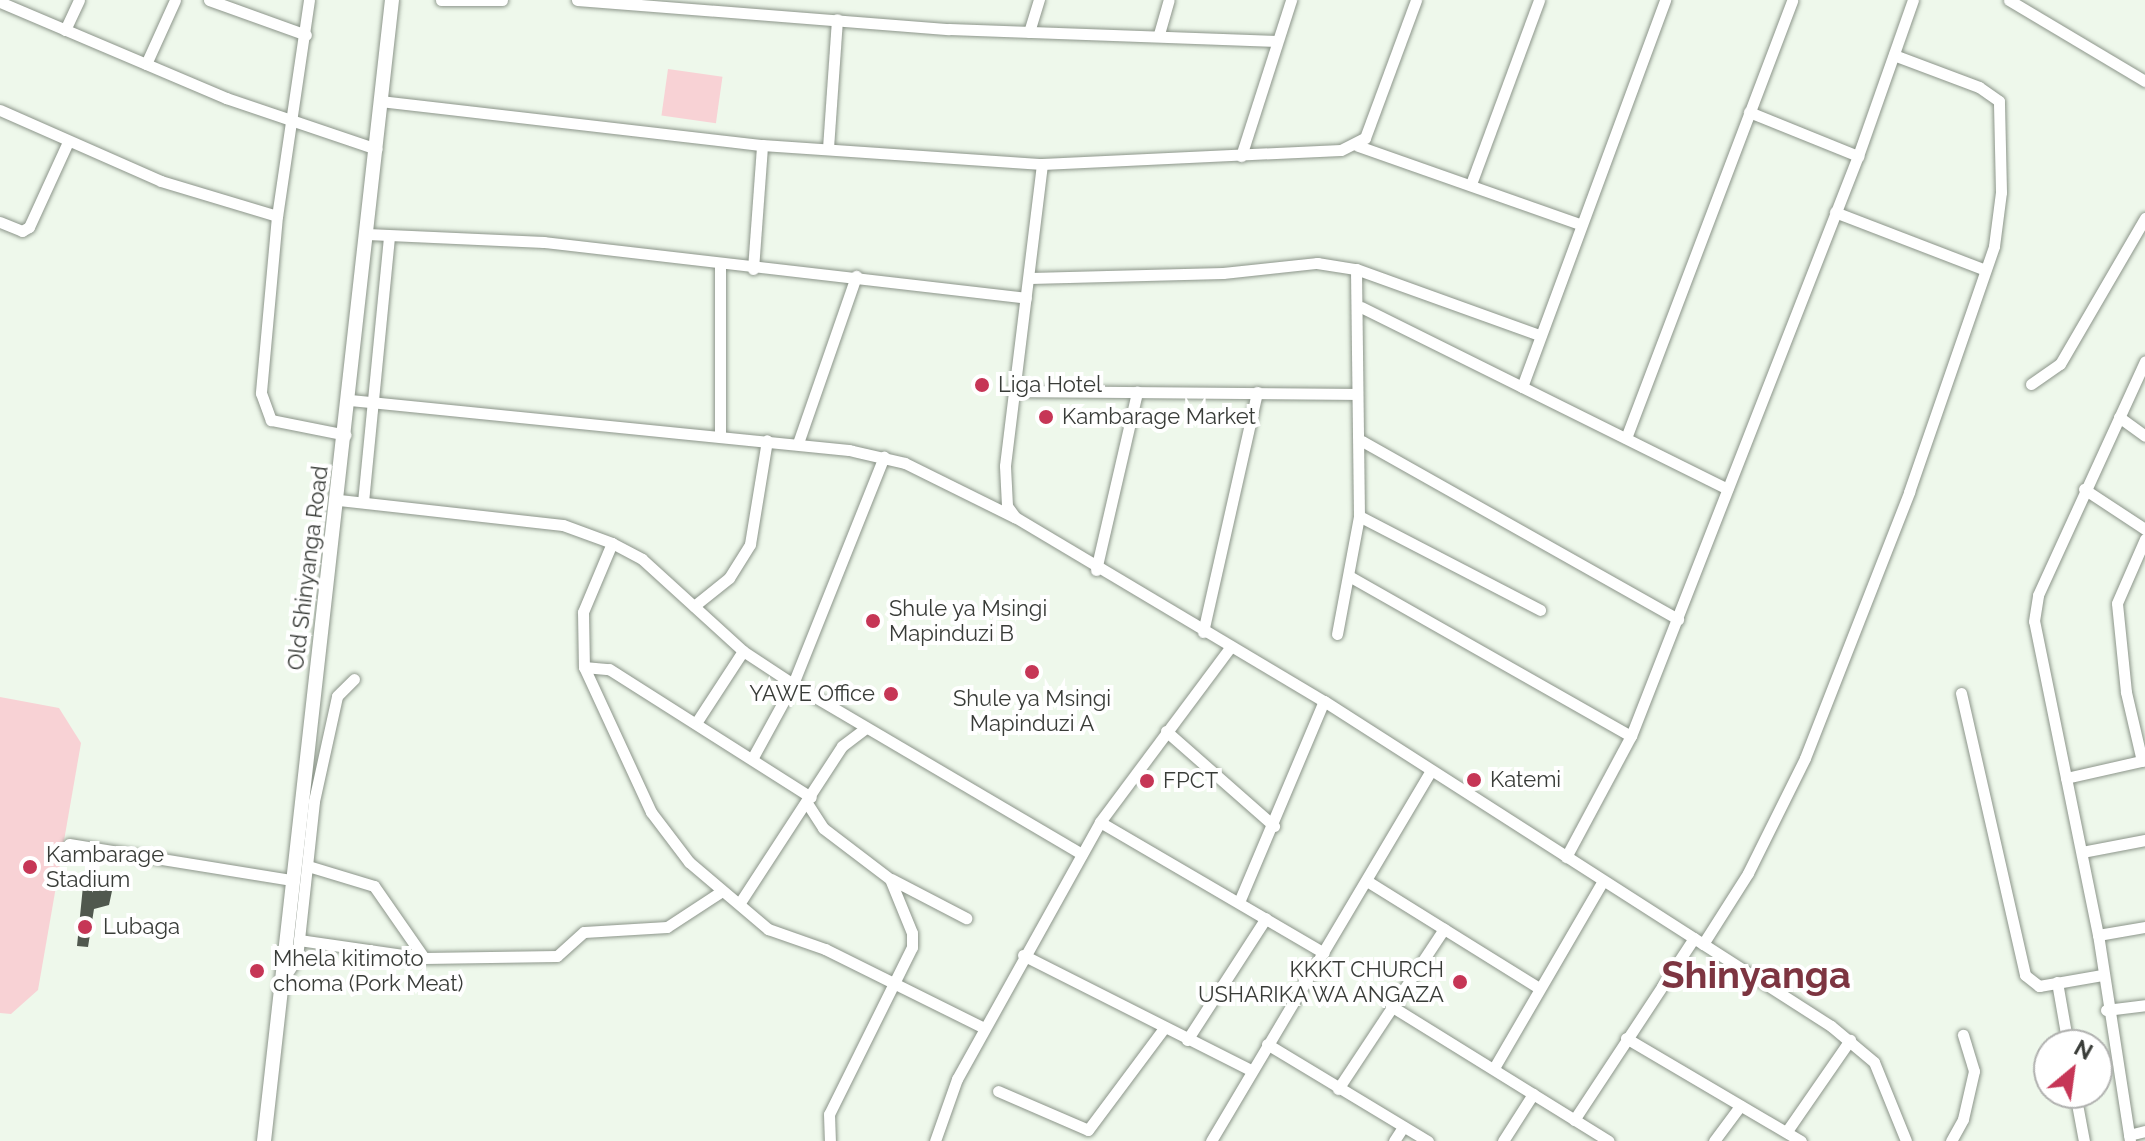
<!DOCTYPE html>
<style>
body{margin:0}
#map{position:relative;width:2145px;height:1141px;overflow:hidden;background:#eef8eb;font-family:Raleway,sans-serif}
div>[style]{position:absolute}
.green>*{inset:0;background:#f8d2d5;transform-origin:0 0}
.building>*{inset:0;background:#50584e}
.roads{filter:drop-shadow(0 0 2px #8c958a) drop-shadow(0 0 2px #8c958a)}
.minor>*{height:11px;margin:-5.5px;padding:0 5.5px;transform-origin:5.5px;border-radius:5.5px;background:#fff}
.major>*{height:14px;margin:-7px;padding:0 7px;transform-origin:7px;border-radius:7px;background:#fff}
.dots>*{width:22px;height:22px;translate:-50% -50%;box-sizing:border-box;border:4px solid #fff;border-radius:50%}
span{translate:-50% -50%;white-space:nowrap;text-align:center;line-height:1.15;-webkit-text-stroke:8px #fff;paint-order:stroke}
.poi-label{font-size:22px;color:#393c38}
.left{translate:0 -50%;text-align:left}
.right{translate:-100% -50%;text-align:right}
.street-label{font-size:22px;color:#393c38}
.town-label{font-size:38px;color:#7d3541;font-weight:700}
.north{position:absolute;left:2033px;top:1029px;width:80px;height:80px;box-sizing:border-box;background:#fff;border:2px solid #b0b1af;border-radius:50%;rotate:29deg;font-size:22px;font-weight:700;line-height:32px;text-align:center;color:#393c38}
.north::after{content:'';display:block;margin:auto;width:28px;height:36px;background:#c63656;clip-path:polygon(50% 0,100% 100%,50% 72%,0 100%)}
</style>
<div id="map">
<div class="green">
<i style="left:668px;top:69px;width:55px;height:47px;rotate:8deg"></i>
<i style="clip-path:polygon(0 697px,59px 708px,81px 743px,38px 990px,11px 1014px,0 1013px)"></i>
</div>
<div class="building">
<i style="clip-path:polygon(83px 886px,112px 891px,109px 905px,94px 909px,88px 947px,77px 946px)"></i>
</div>
<div class="roads">
<div class="minor">
<i style="left:209px;top:0;width:103px;rotate:19.8deg"></i>
<i style="left:309px;top:0;width:218px;rotate:98.4deg"></i>
<i style="left:277px;top:216px;width:178px;rotate:95.2deg"></i>
<i style="left:261px;top:393px;width:29px;rotate:70deg"></i>
<i style="left:271px;top:420px;width:76px;rotate:11.3deg"></i>
<i style="left:441px;top:0;width:61px"></i>
<i style="left:577px;top:0;width:373px;rotate:4.5deg"></i>
<i style="left:949px;top:29px;width:328px;rotate:2.1deg"></i>
<i style="left:2009px;top:0;width:158px;rotate:30.8deg"></i>
<i style="left:0;top:2px;width:246px;rotate:23deg"></i>
<i style="left:226px;top:98px;width:159px;rotate:18.7deg"></i>
<i style="left:65px;top:30px;width:33px;rotate:-65deg"></i>
<i style="left:1029px;top:32px;width:34px;rotate:-73deg"></i>
<i style="left:1159px;top:34px;width:35px;rotate:-74deg"></i>
<i style="left:146px;top:64px;width:70px;rotate:-65.6deg"></i>
<i style="left:380px;top:101px;width:385px;rotate:6.6deg"></i>
<i style="left:762px;top:145px;width:281px;rotate:3.9deg"></i>
<i style="left:1042px;top:164px;width:299px;rotate:-2.7deg"></i>
<i style="left:1341px;top:150px;width:27px;rotate:-27deg"></i>
<i style="left:1365px;top:138px;width:147px;rotate:-69.7deg"></i>
<i style="left:0;top:110px;width:176px;rotate:23.8deg"></i>
<i style="left:161px;top:181px;width:121px;rotate:16.8deg"></i>
<i style="left:1749px;top:112px;width:118px;rotate:22deg"></i>
<i style="left:1358px;top:146px;width:235px;rotate:19.4deg"></i>
<i style="left:828px;top:148px;width:129px;rotate:-86deg"></i>
<i style="left:1241px;top:156px;width:164px;rotate:-72.2deg"></i>
<i style="left:1042px;top:164px;width:304px;rotate:97deg"></i>
<i style="left:1005px;top:466px;width:40px;rotate:87.1deg"></i>
<i style="left:1007px;top:506px;width:14px;rotate:54deg"></i>
<i style="left:1015px;top:517px;width:360px;rotate:30.8deg"></i>
<i style="left:1324px;top:701px;width:602px;rotate:32.66deg"></i>
<i style="left:1831px;top:1026px;width:56px;rotate:39.9deg"></i>
<i style="left:1874px;top:1062px;width:85px;rotate:67.9deg"></i>
<i style="left:1471px;top:184px;width:196px;rotate:-69.7deg"></i>
<i style="left:1835px;top:212px;width:161px;rotate:21.1deg"></i>
<i style="left:0;top:222px;width:24px;rotate:22deg"></i>
<i style="left:22px;top:231px;width:8px;rotate:-30deg"></i>
<i style="left:29px;top:227px;width:94px;rotate:-65.4deg"></i>
<i style="left:367px;top:234px;width:177px;rotate:2.6deg"></i>
<i style="left:544px;top:242px;width:485px;rotate:6.6deg"></i>
<i style="left:720px;top:263px;width:172px;rotate:90deg"></i>
<i style="left:753px;top:269px;width:124px;rotate:-85.8deg"></i>
<i style="left:1030px;top:278px;width:193px;rotate:-1.5deg"></i>
<i style="left:1223px;top:273px;width:95px;rotate:-6.1deg"></i>
<i style="left:1317px;top:263px;width:39px;rotate:9deg"></i>
<i style="left:1356px;top:269px;width:195px;rotate:19.8deg"></i>
<i style="left:1361px;top:307px;width:409px;rotate:26.4deg"></i>
<i style="left:2031px;top:384px;width:35px;rotate:-35deg"></i>
<i style="left:2060px;top:364px;width:169px;rotate:-59.8deg"></i>
<i style="left:1522px;top:387px;width:413px;rotate:-69.7deg"></i>
<i style="left:1013px;top:391px;width:343px;rotate:0.5deg"></i>
<i style="left:350px;top:400px;width:501px;rotate:5.72deg"></i>
<i style="left:849px;top:450px;width:57px;rotate:13.1deg"></i>
<i style="left:905px;top:463px;width:122px;rotate:26.4deg"></i>
<i style="left:2119px;top:417px;width:32px;rotate:36deg"></i>
<i style="left:1626px;top:438px;width:468px;rotate:-69.2deg"></i>
<i style="left:1362px;top:441px;width:363px;rotate:29.4deg"></i>
<i style="left:798px;top:443px;width:177px;rotate:-70.8deg"></i>
<i style="left:2084px;top:489px;width:73px;rotate:33.3deg"></i>
<i style="left:339px;top:500px;width:225px;rotate:6.4deg"></i>
<i style="left:563px;top:525px;width:52px;rotate:20.2deg"></i>
<i style="left:612px;top:543px;width:34px;rotate:28deg"></i>
<i style="left:642px;top:559px;width:137px;rotate:42.3deg"></i>
<i style="left:743px;top:651px;width:60px;rotate:33.4deg"></i>
<i style="left:793px;top:684px;width:335px;rotate:30.5deg"></i>
<i style="left:363px;top:502px;width:267px;rotate:-84.4deg"></i>
<i style="left:1359px;top:516px;width:204px;rotate:27.4deg"></i>
<i style="left:612px;top:543px;width:75px;rotate:112.8deg"></i>
<i style="left:583px;top:612px;width:55px;rotate:89deg"></i>
<i style="left:584px;top:667px;width:160px;rotate:65.2deg"></i>
<i style="left:651px;top:812px;width:63px;rotate:52.8deg"></i>
<i style="left:689px;top:862px;width:104px;rotate:40.3deg"></i>
<i style="left:768px;top:929px;width:60px;rotate:19.3deg"></i>
<i style="left:825px;top:949px;width:178px;rotate:26.4deg"></i>
<i style="left:1096px;top:570px;width:183px;rotate:-77deg"></i>
<i style="left:1349px;top:576px;width:324px;rotate:29.6deg"></i>
<i style="left:694px;top:606px;width:45px;rotate:-38.7deg"></i>
<i style="left:729px;top:578px;width:40px;rotate:-58deg"></i>
<i style="left:750px;top:544px;width:105px;rotate:-80.7deg"></i>
<i style="left:1203px;top:632px;width:246px;rotate:-77.3deg"></i>
<i style="left:1337px;top:634px;width:120px;rotate:-79.4deg"></i>
<i style="left:1359px;top:516px;width:247px;rotate:-90.7deg"></i>
<i style="left:584px;top:667px;width:25px;rotate:5deg"></i>
<i style="left:609px;top:669px;width:239px;rotate:32.4deg"></i>
<i style="left:1961px;top:693px;width:289px;rotate:77.2deg"></i>
<i style="left:2025px;top:975px;width:18px;rotate:38deg"></i>
<i style="left:2039px;top:986px;width:64px;rotate:-9.9deg"></i>
<i style="left:696px;top:723px;width:86px;rotate:-56.9deg"></i>
<i style="left:1166px;top:731px;width:144px;rotate:41.3deg"></i>
<i style="left:752px;top:759px;width:85px;rotate:-61.3deg"></i>
<i style="left:793px;top:684px;width:245px;rotate:-68.2deg"></i>
<i style="left:2142px;top:761px;width:71px;rotate:-103.1deg"></i>
<i style="left:2126px;top:692px;width:89px;rotate:-95.8deg"></i>
<i style="left:2117px;top:603px;width:70px;rotate:-66.4deg"></i>
<i style="left:2066px;top:778px;width:81px;rotate:-12.8deg"></i>
<i style="left:807px;top:803px;width:30px;rotate:57deg"></i>
<i style="left:823px;top:828px;width:84px;rotate:37.3deg"></i>
<i style="left:890px;top:879px;width:58px;rotate:67.8deg"></i>
<i style="left:912px;top:933px;width:14px;rotate:90deg"></i>
<i style="left:912px;top:947px;width:186px;rotate:116.4deg"></i>
<i style="left:829px;top:1114px;width:27px;rotate:88deg"></i>
<i style="left:1100px;top:822px;width:259px;rotate:30.3deg"></i>
<i style="left:69px;top:844px;width:226px;rotate:9.2deg"></i>
<i style="left:2082px;top:852px;width:64px;rotate:-10.8deg"></i>
<i style="left:1566px;top:857px;width:137px;rotate:-61.8deg"></i>
<i style="left:1631px;top:736px;width:623px;rotate:-68.63deg"></i>
<i style="left:1858px;top:156px;width:165px;rotate:-70.6deg"></i>
<i style="left:308px;top:866px;width:69px;rotate:16.9deg"></i>
<i style="left:374px;top:886px;width:88px;rotate:55.2deg"></i>
<i style="left:891px;top:879px;width:85px;rotate:27.5deg"></i>
<i style="left:1367px;top:881px;width:203px;rotate:31.9deg"></i>
<i style="left:741px;top:901px;width:185px;rotate:-56.9deg"></i>
<i style="left:842px;top:746px;width:30px;rotate:-37deg"></i>
<i style="left:1239px;top:902px;width:218px;rotate:-67.1deg"></i>
<i style="left:2098px;top:935px;width:48px;rotate:-9.7deg"></i>
<i style="left:299px;top:940px;width:126px;rotate:8.2deg"></i>
<i style="left:424px;top:958px;width:133px;rotate:-0.9deg"></i>
<i style="left:557px;top:956px;width:36px;rotate:-42deg"></i>
<i style="left:584px;top:932px;width:83px;rotate:-3.4deg"></i>
<i style="left:667px;top:927px;width:66px;rotate:-33.2deg"></i>
<i style="left:1703px;top:944px;width:84px;rotate:-57.6deg"></i>
<i style="left:1748px;top:873px;width:128px;rotate:-63.6deg"></i>
<i style="left:1805px;top:758px;width:286px;rotate:-68.6deg"></i>
<i style="left:1909px;top:492px;width:260px;rotate:-70.9deg"></i>
<i style="left:1994px;top:246px;width:54px;rotate:-82.6deg"></i>
<i style="left:2001px;top:192px;width:91px;rotate:-91.3deg"></i>
<i style="left:1999px;top:101px;width:24px;rotate:-145deg"></i>
<i style="left:1979px;top:87px;width:91px;rotate:-159.4deg"></i>
<i style="left:1023px;top:955px;width:255px;rotate:26.8deg"></i>
<i style="left:282px;top:981px;width:27px;rotate:-57deg"></i>
<i style="left:297px;top:958px;width:158px;rotate:-83.8deg"></i>
<i style="left:314px;top:801px;width:107px;rotate:-77.6deg"></i>
<i style="left:337px;top:696px;width:24px;rotate:-45deg"></i>
<i style="left:2057px;top:982px;width:64px;rotate:80.1deg"></i>
<i style="left:1391px;top:1006px;width:256px;rotate:31.8deg"></i>
<i style="left:2106px;top:1010px;width:39px;rotate:-7deg"></i>
<i style="left:1626px;top:1038px;width:203px;rotate:30.5deg"></i>
<i style="left:1187px;top:1040px;width:145px;rotate:-57.1deg"></i>
<i style="left:1267px;top:1044px;width:188px;rotate:31.1deg"></i>
<i style="left:1494px;top:1068px;width:216px;rotate:-59.8deg"></i>
<i style="left:1338px;top:1089px;width:192px;rotate:-56.5deg"></i>
<i style="left:998px;top:1091px;width:98px;rotate:23.4deg"></i>
<i style="left:1088px;top:1130px;width:127px;rotate:-53.3deg"></i>
<i style="left:2075px;top:1093px;width:49px;rotate:79.4deg"></i>
<i style="left:1574px;top:1120px;width:218px;rotate:-56.6deg"></i>
<i style="left:1787px;top:1131px;width:111px;rotate:-55.3deg"></i>
<i style="left:2129px;top:1135px;width:16px;rotate:-14deg"></i>
<i style="left:935px;top:1141px;width:66px;rotate:-70.5deg"></i>
<i style="left:957px;top:1079px;width:294px;rotate:-60.9deg"></i>
<i style="left:1100px;top:822px;width:219px;rotate:-53.3deg"></i>
<i style="left:1211px;top:1141px;width:431px;rotate:-59.3deg"></i>
<i style="left:1394px;top:1141px;width:17px;rotate:-57deg"></i>
<i style="left:1503px;top:1141px;width:56px;rotate:-57.4deg"></i>
<i style="left:1714px;top:1141px;width:44px;rotate:-53.4deg"></i>
<i style="left:1951px;top:1141px;width:25px;rotate:-61deg"></i>
<i style="left:1963px;top:1119px;width:49px;rotate:-77.1deg"></i>
<i style="left:1974px;top:1071px;width:38px;rotate:-107deg"></i>
<i style="left:2130px;top:1141px;width:208px;rotate:-98.8deg"></i>
<i style="left:2098px;top:935px;width:320px;rotate:-101.5deg"></i>
<i style="left:2034px;top:621px;width:26px;rotate:-81deg"></i>
<i style="left:2038px;top:595px;width:257px;rotate:-65.4deg"></i>
</div>
<div class="major">
<i style="left:264px;top:1141px;width:1148px;rotate:-83.6deg"></i>
</div>
</div>
<div class="dots">
<i style="left:982px;top:385px;background:#c63656"></i>
<i style="left:1046px;top:417px;background:#c63656"></i>
<i style="left:873px;top:621px;background:#c63656"></i>
<i style="left:1032px;top:672px;background:#c63656"></i>
<i style="left:891px;top:694px;background:#c63656"></i>
<i style="left:1474px;top:780px;background:#c63656"></i>
<i style="left:1147px;top:781px;background:#c63656"></i>
<i style="left:30px;top:867px;background:#c63656"></i>
<i style="left:85px;top:927px;background:#c63656"></i>
<i style="left:257px;top:971px;background:#c63656"></i>
<i style="left:1460px;top:982px;background:#c63656"></i>
</div>
<div class="poi-label">
<span class="left" style="left:998px;top:385px">Liga Hotel</span>
<span class="left" style="left:1062px;top:417px">Kambarage Market</span>
<span class="left" style="left:889px;top:621px">Shule ya Msingi<br>Mapinduzi B</span>
<span class="right" style="left:875px;top:694px">YAWE Office</span>
<span style="left:1032px;top:711px">Shule ya Msingi<br>Mapinduzi A</span>
<span class="left" style="left:1490px;top:780px">Katemi</span>
<span class="left" style="left:1163px;top:781px">FPCT</span>
<span class="left" style="left:46px;top:867px">Kambarage<br>Stadium</span>
<span class="left" style="left:103px;top:927px">Lubaga</span>
<span class="left" style="left:273px;top:971px">Mhela kitimoto<br>choma (Pork Meat)</span>
<span class="right" style="left:1444px;top:982px">KKKT CHURCH<br>USHARIKA WA ANGAZA</span>
</div>
<div class="street-label">
<span style="left:308px;top:568px;rotate:-83deg">Old Shinyanga Road</span>
</div>
<div class="town-label">
<span style="left:1756px;top:975px">Shinyanga</span>
</div>
<div class="north">N</div>
</div>
